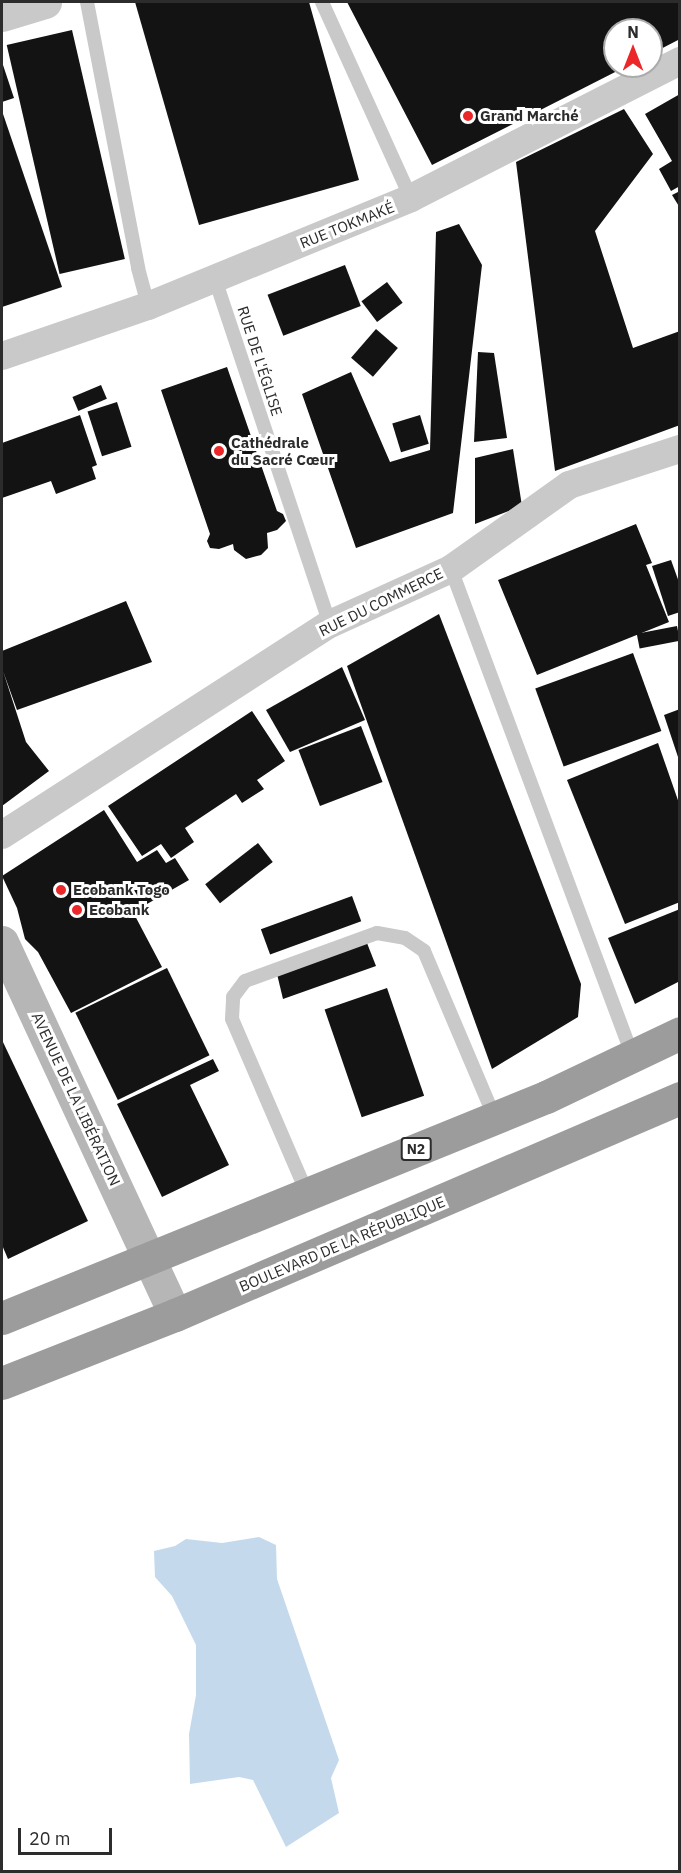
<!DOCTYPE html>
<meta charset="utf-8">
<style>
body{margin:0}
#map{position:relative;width:681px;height:1873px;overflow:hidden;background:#fff;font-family:"IBM Plex Sans",sans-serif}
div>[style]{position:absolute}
.water>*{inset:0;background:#c4daec}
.building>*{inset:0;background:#131313;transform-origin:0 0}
.service>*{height:14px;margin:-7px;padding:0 7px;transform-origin:7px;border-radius:7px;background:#c9c9c9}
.minor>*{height:28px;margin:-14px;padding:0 14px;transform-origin:14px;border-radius:14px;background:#c9c9c9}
.tertiary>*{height:33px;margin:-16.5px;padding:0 16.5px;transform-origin:16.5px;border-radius:16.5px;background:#c9c9c9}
.secondary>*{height:33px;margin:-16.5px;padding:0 16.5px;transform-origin:16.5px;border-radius:16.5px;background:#b6b6b6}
.trunk>*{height:33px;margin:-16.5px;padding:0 16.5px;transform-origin:16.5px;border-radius:16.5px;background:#9c9c9c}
.dots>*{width:16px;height:16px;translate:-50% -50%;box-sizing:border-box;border:3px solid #fff;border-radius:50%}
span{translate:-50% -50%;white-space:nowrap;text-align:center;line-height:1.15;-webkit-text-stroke:6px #fff;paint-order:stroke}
.shield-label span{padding:2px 4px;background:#fff;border:2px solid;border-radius:4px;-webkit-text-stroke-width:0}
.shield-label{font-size:14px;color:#2c2c2c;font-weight:700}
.poi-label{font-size:15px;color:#2c2c2c;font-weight:700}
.left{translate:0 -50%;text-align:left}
.street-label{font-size:15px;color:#2c2c2c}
.frame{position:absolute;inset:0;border:3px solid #2c2c2c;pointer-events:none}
.north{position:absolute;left:603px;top:18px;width:60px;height:60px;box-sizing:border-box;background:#fff;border:2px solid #ababab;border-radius:50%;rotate:0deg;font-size:16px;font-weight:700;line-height:24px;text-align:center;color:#2c2c2c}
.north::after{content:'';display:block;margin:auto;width:21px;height:27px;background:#eb2729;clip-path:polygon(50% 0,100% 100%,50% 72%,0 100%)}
.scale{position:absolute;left:18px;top:1828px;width:94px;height:27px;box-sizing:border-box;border:3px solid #2c2c2c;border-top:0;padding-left:8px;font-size:18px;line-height:21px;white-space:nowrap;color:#2c2c2c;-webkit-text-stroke:4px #fff;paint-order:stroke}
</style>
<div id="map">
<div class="water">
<i style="clip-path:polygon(259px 1537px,276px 1545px,277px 1579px,339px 1760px,331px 1778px,339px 1813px,286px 1847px,253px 1780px,239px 1777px,190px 1784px,189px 1734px,196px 1695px,196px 1645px,172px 1596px,155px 1577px,154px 1551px,175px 1546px,186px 1539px,222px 1543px)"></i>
</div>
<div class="building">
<i style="clip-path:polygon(135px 2px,309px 2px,359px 180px,199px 225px)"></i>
<i style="clip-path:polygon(347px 2px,680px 2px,680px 39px,651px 54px,651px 30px,615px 30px,615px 66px,627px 66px,432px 165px)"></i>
<i style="left:72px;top:30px;width:235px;height:67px;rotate:77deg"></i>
<i style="clip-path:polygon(2px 62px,14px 98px,2px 102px)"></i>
<i style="clip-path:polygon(680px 94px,680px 186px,671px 191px,659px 169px,672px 161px,645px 114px)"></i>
<i style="clip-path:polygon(624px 109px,653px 154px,595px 231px,633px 348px,680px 331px,680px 425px,555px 471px,516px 162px)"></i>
<i style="clip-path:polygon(2px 111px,62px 287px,2px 307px)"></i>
<i style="clip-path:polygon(680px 191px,680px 208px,672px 195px)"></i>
<i style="clip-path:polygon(459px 224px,482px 265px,453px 513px,356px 548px,302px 394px,351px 372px,390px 462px,430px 450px,436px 232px)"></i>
<i style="left:345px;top:265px;width:44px;height:83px;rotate:69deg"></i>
<i style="left:387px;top:282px;width:26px;height:32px;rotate:53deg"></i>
<i style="left:376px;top:329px;width:29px;height:38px;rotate:41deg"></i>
<i style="clip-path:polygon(478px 352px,494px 353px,507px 438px,474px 442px)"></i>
<i style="clip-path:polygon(227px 367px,277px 511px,283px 514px,286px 521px,277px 530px,267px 533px,268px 548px,261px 555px,246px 559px,234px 550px,233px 544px,219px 549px,210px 548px,207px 541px,210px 534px,161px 390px)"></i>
<i style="left:101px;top:385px;width:15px;height:31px;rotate:67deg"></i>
<i style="left:117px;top:402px;width:47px;height:31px;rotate:72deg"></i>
<i style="clip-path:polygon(80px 415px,97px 465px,92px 467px,96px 479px,56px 494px,51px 481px,2px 498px,2px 443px)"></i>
<i style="left:420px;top:415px;width:30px;height:29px;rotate:73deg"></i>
<i style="clip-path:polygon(513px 449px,522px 506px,475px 524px,475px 458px)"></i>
<i style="clip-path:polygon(636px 524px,652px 563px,646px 565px,669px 622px,537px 675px,498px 580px)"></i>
<i style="clip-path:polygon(671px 560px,680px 585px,680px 612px,668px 616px,652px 566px)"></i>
<i style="clip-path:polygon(126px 601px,152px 662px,17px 710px,3px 671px,26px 742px,49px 771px,2px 806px,2px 651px)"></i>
<i style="clip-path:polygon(439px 614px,581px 984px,578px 1017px,492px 1069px,347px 666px)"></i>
<i style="left:677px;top:626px;width:15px;height:41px;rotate:79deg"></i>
<i style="left:633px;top:653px;width:83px;height:104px;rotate:70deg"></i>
<i style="clip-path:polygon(342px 667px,365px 720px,290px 752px,266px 710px)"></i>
<i style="clip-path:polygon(680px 709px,680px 760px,679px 760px,664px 715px)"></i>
<i style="clip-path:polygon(252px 711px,285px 761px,257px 780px,264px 789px,242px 803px,236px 794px,185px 828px,194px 842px,171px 858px,161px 844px,142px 856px,108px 806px)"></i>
<i style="left:361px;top:726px;width:60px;height:67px;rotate:69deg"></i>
<i style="clip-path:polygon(658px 743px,680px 806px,680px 902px,625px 924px,567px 780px)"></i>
<i style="clip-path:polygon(104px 810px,137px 862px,157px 850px,166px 863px,175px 858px,189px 880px,133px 912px,162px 967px,71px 1013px,38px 952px,25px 939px,17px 908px,2px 876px)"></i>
<i style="left:258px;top:843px;width:24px;height:67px;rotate:52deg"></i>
<i style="left:352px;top:896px;width:27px;height:97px;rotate:70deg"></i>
<i style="clip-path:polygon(680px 909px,680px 981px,635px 1004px,608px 938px)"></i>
<i style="clip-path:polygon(365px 938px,376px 966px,283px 999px,277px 974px)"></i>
<i style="left:167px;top:968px;width:97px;height:102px;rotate:64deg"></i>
<i style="left:387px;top:988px;width:114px;height:66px;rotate:71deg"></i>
<i style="clip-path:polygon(2px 1040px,88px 1221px,8px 1259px,2px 1245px)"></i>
<i style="clip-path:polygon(213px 1059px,219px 1071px,190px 1085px,229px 1165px,162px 1197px,117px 1104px)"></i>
</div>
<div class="service">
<i style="left:87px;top:2px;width:271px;rotate:79.1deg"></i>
<i style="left:138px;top:268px;width:39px;rotate:75deg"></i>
<i style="left:322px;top:2px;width:215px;rotate:65.6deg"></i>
<i style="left:215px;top:279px;width:364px;rotate:71.6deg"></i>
<i style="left:451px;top:569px;width:521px;rotate:69.55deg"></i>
<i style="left:307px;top:1193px;width:189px;rotate:-113.3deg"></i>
<i style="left:232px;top:1019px;width:22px;rotate:-87deg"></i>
<i style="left:233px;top:997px;width:20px;rotate:-53deg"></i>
<i style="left:245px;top:981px;width:140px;rotate:-20deg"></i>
<i style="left:377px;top:933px;width:28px;rotate:10deg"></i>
<i style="left:405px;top:938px;width:23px;rotate:34deg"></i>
<i style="left:424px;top:951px;width:181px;rotate:67deg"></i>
</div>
<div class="minor">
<i style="left:2px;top:356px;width:154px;rotate:-18.9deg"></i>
<i style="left:148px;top:306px;width:284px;rotate:-22.3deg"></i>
<i style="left:411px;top:198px;width:302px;rotate:-27deg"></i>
<i style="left:2px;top:835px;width:390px;rotate:-32.8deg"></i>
<i style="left:330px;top:624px;width:133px;rotate:-24.4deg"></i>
<i style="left:451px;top:569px;width:145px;rotate:-35.4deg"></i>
<i style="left:569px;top:485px;width:117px;rotate:-18deg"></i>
</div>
<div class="tertiary">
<i style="left:2px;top:15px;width:45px;rotate:-16.8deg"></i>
</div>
<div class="secondary">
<i style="left:2px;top:942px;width:411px;rotate:65.1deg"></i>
</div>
<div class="trunk">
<i style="left:2px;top:1318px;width:587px;rotate:-22.11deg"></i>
<i style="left:546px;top:1097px;width:148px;rotate:-25.5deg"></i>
<i style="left:2px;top:1383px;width:186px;rotate:-21.5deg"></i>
<i style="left:175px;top:1315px;width:550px;rotate:-23.25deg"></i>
</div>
<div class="dots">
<i style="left:468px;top:116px;background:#eb2729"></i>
<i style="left:219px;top:451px;background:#eb2729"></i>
<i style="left:61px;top:890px;background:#eb2729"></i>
<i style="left:77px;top:910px;background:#eb2729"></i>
</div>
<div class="shield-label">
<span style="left:416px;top:1149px">N2</span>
</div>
<div class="poi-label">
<span class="left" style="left:480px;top:116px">Grand Marché</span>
<span class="left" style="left:231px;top:451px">Cathédrale<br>du Sacré Cœur</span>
<span class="left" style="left:73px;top:890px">Ecobank Togo</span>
<span class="left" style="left:89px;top:910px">Ecobank</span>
</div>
<div class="street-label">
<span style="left:347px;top:225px;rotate:-22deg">RUE TOKMAKÉ</span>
<span style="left:260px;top:361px;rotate:72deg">RUE DE L'ÉGLISE</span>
<span style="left:381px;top:602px;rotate:-26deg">RUE DU COMMERCE</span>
<span style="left:76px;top:1099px;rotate:65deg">AVENUE DE LA LIBÉRATION</span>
<span style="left:342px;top:1244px;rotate:-23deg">BOULEVARD DE LA RÉPUBLIQUE</span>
</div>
<div class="frame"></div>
<div class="north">N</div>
<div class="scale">20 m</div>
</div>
